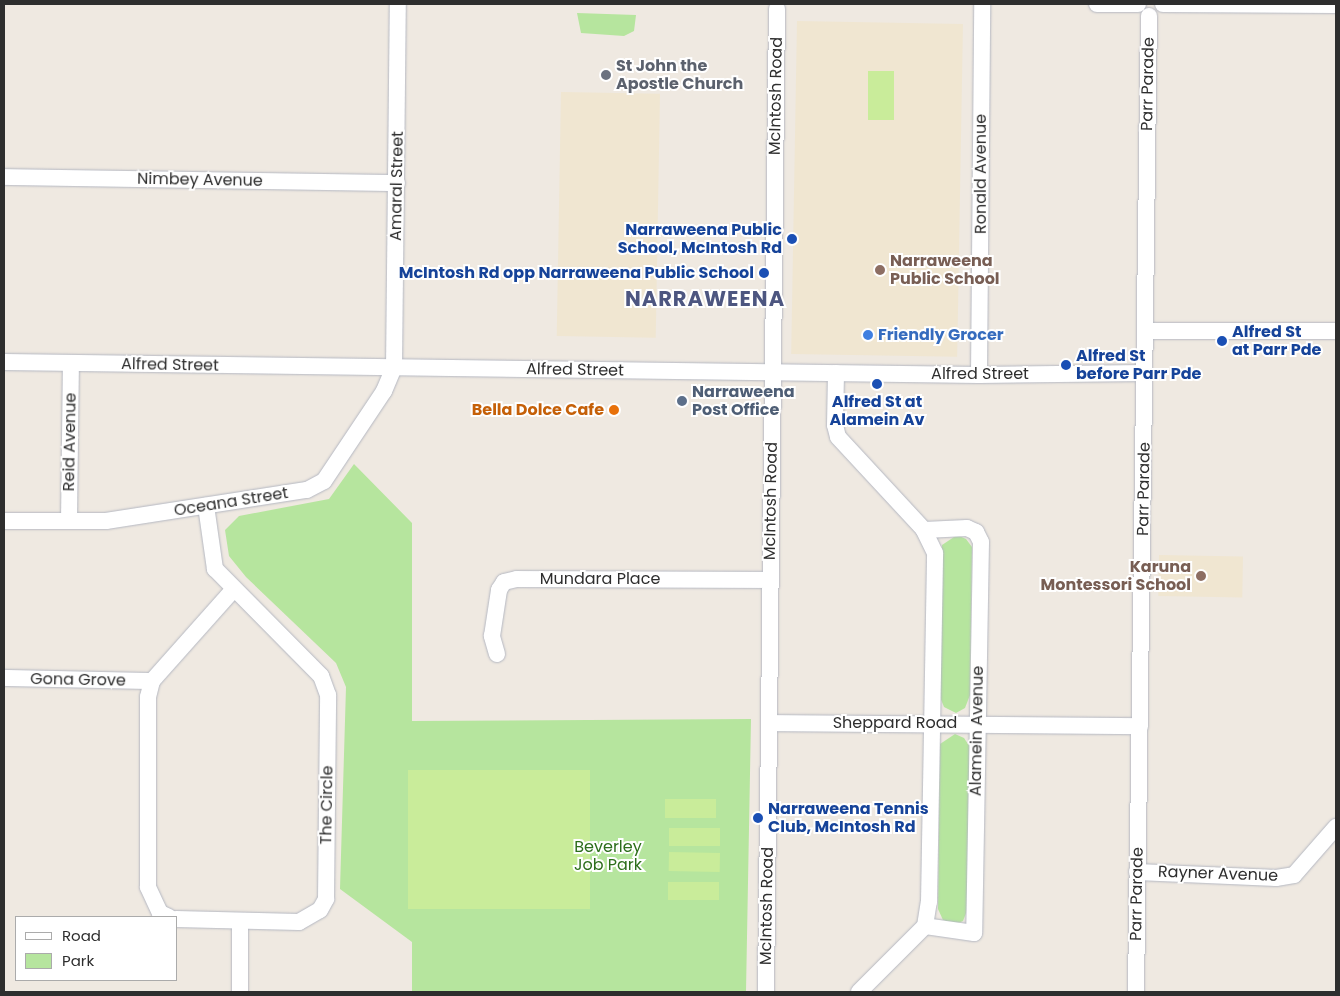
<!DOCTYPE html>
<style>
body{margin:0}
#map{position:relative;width:1340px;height:996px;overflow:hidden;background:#efe9e1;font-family:Poppins,sans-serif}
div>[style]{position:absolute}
.education>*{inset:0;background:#f0e6d1;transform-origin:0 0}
.green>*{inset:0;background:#b6e59e}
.pitch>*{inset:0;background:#c9ec9a;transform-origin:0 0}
.roads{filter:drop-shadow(0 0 1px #b4b7c1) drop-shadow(0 0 1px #b4b7c1)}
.minor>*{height:16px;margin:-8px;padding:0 8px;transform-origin:8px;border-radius:8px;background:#fff}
.dots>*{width:14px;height:14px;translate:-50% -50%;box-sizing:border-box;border:2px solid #fff;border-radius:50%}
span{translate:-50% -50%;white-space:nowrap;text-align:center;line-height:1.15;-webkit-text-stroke:4px #fff;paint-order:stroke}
.worship-label{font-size:16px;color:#5b616d;font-weight:700}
.left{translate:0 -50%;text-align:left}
.street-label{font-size:16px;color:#2e2e2e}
.transit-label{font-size:16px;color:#164399;font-weight:700}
.right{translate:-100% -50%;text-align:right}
.education-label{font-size:16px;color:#785e54;font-weight:700}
.shop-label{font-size:16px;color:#366cbe;font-weight:700}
.service-label{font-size:16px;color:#4e5e75;font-weight:700}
.food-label{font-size:16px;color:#c56008;font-weight:700}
.park-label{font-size:16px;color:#2c6e1b}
.district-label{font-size:21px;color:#4d5680;font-weight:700;letter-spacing:1px}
.frame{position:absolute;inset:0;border:5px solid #2e2e2e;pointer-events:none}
.legend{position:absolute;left:15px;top:916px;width:162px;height:65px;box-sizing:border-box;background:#fff;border:1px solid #ababab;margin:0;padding:6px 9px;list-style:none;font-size:15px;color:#2e2e2e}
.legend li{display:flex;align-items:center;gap:10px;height:25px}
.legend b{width:25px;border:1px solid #ababab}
</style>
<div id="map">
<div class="education">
<i style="left:797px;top:21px;width:166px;height:333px;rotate:1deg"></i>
<i style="left:561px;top:92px;width:99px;height:244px;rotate:1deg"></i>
<i style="left:1159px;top:555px;width:84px;height:41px;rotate:1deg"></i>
</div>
<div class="green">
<i style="clip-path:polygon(577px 13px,636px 15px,634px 31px,624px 36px,581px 33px)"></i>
<i style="clip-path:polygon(354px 464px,412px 523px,412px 721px,751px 719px,746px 992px,412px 992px,412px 942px,340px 889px,346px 687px,336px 663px,246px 577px,229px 556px,225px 530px,239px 516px,329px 499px)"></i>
<i style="clip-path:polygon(957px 535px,966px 539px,972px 547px,970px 695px,965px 708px,956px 713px,944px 707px,940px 697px,942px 545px)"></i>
<i style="clip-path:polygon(955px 734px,964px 738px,970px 747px,968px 908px,963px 921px,954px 925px,943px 920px,938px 909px,940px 744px)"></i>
</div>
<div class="pitch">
<i style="left:868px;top:71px;width:26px;height:49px"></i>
<i style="left:408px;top:770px;width:182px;height:139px"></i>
<i style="left:665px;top:799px;width:51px;height:19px"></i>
<i style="left:669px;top:828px;width:51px;height:18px"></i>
<i style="left:669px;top:852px;width:51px;height:19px;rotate:1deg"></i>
<i style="left:668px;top:882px;width:51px;height:18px"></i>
</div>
<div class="roads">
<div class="minor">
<i style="left:1097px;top:4px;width:41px"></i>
<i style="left:1163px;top:4px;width:173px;rotate:0.3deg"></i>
<i style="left:4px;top:177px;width:393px;rotate:0.9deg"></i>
<i style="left:1147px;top:331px;width:189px"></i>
<i style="left:4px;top:362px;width:975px;rotate:0.76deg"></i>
<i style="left:979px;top:375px;width:166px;rotate:-0.7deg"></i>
<i style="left:836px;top:373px;width:52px;rotate:91.1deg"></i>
<i style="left:835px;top:425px;width:12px;rotate:76deg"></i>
<i style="left:838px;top:437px;width:127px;rotate:47.2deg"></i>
<i style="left:924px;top:530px;width:43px;rotate:-2.7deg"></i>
<i style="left:967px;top:528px;width:10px;rotate:24deg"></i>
<i style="left:976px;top:532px;width:11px;rotate:63deg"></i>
<i style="left:981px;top:542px;width:391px;rotate:91deg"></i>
<i style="left:974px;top:933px;width:49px;rotate:-171.9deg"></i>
<i style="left:979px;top:375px;width:371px;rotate:-89.5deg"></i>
<i style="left:4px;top:521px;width:102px"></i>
<i style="left:106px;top:521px;width:203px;rotate:-8.8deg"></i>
<i style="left:307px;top:490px;width:19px;rotate:-28deg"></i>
<i style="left:324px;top:481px;width:108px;rotate:-56.3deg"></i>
<i style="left:384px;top:391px;width:25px;rotate:-67deg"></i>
<i style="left:394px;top:368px;width:364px;rotate:-89.4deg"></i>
<i style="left:69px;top:521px;width:158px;rotate:-89.3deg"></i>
<i style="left:497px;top:654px;width:19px;rotate:-106deg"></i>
<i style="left:492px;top:636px;width:47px;rotate:-81.3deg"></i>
<i style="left:499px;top:590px;width:9px;rotate:-58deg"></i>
<i style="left:504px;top:582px;width:13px;rotate:-13deg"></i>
<i style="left:517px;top:579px;width:254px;rotate:0.2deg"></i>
<i style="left:4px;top:678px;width:148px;rotate:1.2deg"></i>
<i style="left:770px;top:723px;width:370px;rotate:0.5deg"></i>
<i style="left:1137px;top:872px;width:139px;rotate:2.5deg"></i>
<i style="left:1276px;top:878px;width:18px;rotate:-9deg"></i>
<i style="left:1294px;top:875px;width:64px;rotate:-48.8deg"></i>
<i style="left:169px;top:917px;width:10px;rotate:-156deg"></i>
<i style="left:160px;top:913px;width:29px;rotate:-115deg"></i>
<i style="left:148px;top:887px;width:190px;rotate:-90deg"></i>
<i style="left:148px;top:697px;width:16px;rotate:-76deg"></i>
<i style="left:152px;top:681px;width:123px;rotate:-48.3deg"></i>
<i style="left:176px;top:919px;width:123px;rotate:1.4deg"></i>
<i style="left:299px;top:922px;width:24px;rotate:-30deg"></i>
<i style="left:320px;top:910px;width:13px;rotate:-61deg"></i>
<i style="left:326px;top:899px;width:204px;rotate:-89.4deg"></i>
<i style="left:328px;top:695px;width:20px;rotate:-110deg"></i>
<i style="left:321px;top:676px;width:151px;rotate:-134.7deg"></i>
<i style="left:215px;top:569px;width:64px;rotate:-98.1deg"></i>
<i style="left:240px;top:992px;width:70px;rotate:-90deg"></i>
<i style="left:766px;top:992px;width:983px;rotate:-89.36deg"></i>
<i style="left:859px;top:992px;width:93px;rotate:-45deg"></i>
<i style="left:925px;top:926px;width:24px;rotate:-81deg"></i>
<i style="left:929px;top:902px;width:349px;rotate:-89deg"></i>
<i style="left:935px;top:553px;width:25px;rotate:-116deg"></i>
<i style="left:1136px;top:992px;width:976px;rotate:-89.24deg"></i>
</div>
</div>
<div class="dots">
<i style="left:606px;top:75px;background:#6b7280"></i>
<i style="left:792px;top:239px;background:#1a4fb4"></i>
<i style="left:880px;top:270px;background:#8d6e63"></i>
<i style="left:764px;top:273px;background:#1a4fb4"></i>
<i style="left:868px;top:335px;background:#3f7fe0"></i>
<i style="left:1222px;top:341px;background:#1a4fb4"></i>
<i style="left:1066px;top:365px;background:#1a4fb4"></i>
<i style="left:877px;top:384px;background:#1a4fb4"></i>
<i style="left:682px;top:401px;background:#5c6f8a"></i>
<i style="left:614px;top:410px;background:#e8710a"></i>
<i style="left:1201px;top:576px;background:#8d6e63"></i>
<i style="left:758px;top:818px;background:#1a4fb4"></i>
</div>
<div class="worship-label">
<span class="left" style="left:616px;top:75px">St John the<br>Apostle Church</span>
</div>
<div class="street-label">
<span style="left:1148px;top:84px;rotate:-89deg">Parr Parade</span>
<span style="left:776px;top:96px;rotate:-89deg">McIntosh Road</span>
<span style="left:981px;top:174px;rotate:-90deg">Ronald Avenue</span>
<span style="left:200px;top:180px;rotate:1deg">Nimbey Avenue</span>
<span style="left:397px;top:186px;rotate:-89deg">Amaral Street</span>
<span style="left:170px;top:365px;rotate:1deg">Alfred Street</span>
<span style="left:575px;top:370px;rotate:1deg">Alfred Street</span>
<span style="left:980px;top:374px">Alfred Street</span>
<span style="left:70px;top:442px;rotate:-89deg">Reid Avenue</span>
<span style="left:1144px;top:489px;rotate:-89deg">Parr Parade</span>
<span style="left:771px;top:501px;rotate:-89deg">McIntosh Road</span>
<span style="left:231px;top:502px;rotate:-9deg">Oceana Street</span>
<span style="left:600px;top:579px">Mundara Place</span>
<span style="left:78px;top:680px;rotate:1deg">Gona Grove</span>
<span style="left:895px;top:723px">Sheppard Road</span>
<span style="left:977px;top:731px;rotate:-89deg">Alamein Avenue</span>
<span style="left:327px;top:805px;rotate:-89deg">The Circle</span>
<span style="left:1218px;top:874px;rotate:2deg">Rayner Avenue</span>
<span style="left:1137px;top:894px;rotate:-89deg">Parr Parade</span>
<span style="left:767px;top:906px;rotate:-89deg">McIntosh Road</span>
</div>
<div class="transit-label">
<span class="right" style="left:782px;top:239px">Narraweena Public<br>School, McIntosh Rd</span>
<span class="right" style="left:754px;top:273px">McIntosh Rd opp Narraweena Public School</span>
<span class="left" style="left:1232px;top:341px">Alfred St<br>at Parr Pde</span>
<span class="left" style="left:1076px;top:365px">Alfred St<br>before Parr Pde</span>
<span style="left:877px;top:411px">Alfred St at<br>Alamein Av</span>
<span class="left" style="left:768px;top:818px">Narraweena Tennis<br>Club, McIntosh Rd</span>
</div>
<div class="education-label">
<span class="left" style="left:890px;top:270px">Narraweena<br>Public School</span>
<span class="right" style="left:1191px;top:576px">Karuna<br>Montessori School</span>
</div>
<div class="shop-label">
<span class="left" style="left:878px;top:335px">Friendly Grocer</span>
</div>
<div class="service-label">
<span class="left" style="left:692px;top:401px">Narraweena<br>Post Office</span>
</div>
<div class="food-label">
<span class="right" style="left:604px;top:410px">Bella Dolce Cafe</span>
</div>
<div class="park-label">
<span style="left:608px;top:856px">Beverley<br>Job Park</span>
</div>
<div class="district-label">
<span style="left:705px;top:299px">NARRAWEENA</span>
</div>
<div class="frame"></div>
<ul class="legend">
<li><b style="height:6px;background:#fff"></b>Road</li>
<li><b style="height:14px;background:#b6e59e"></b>Park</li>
</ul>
</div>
